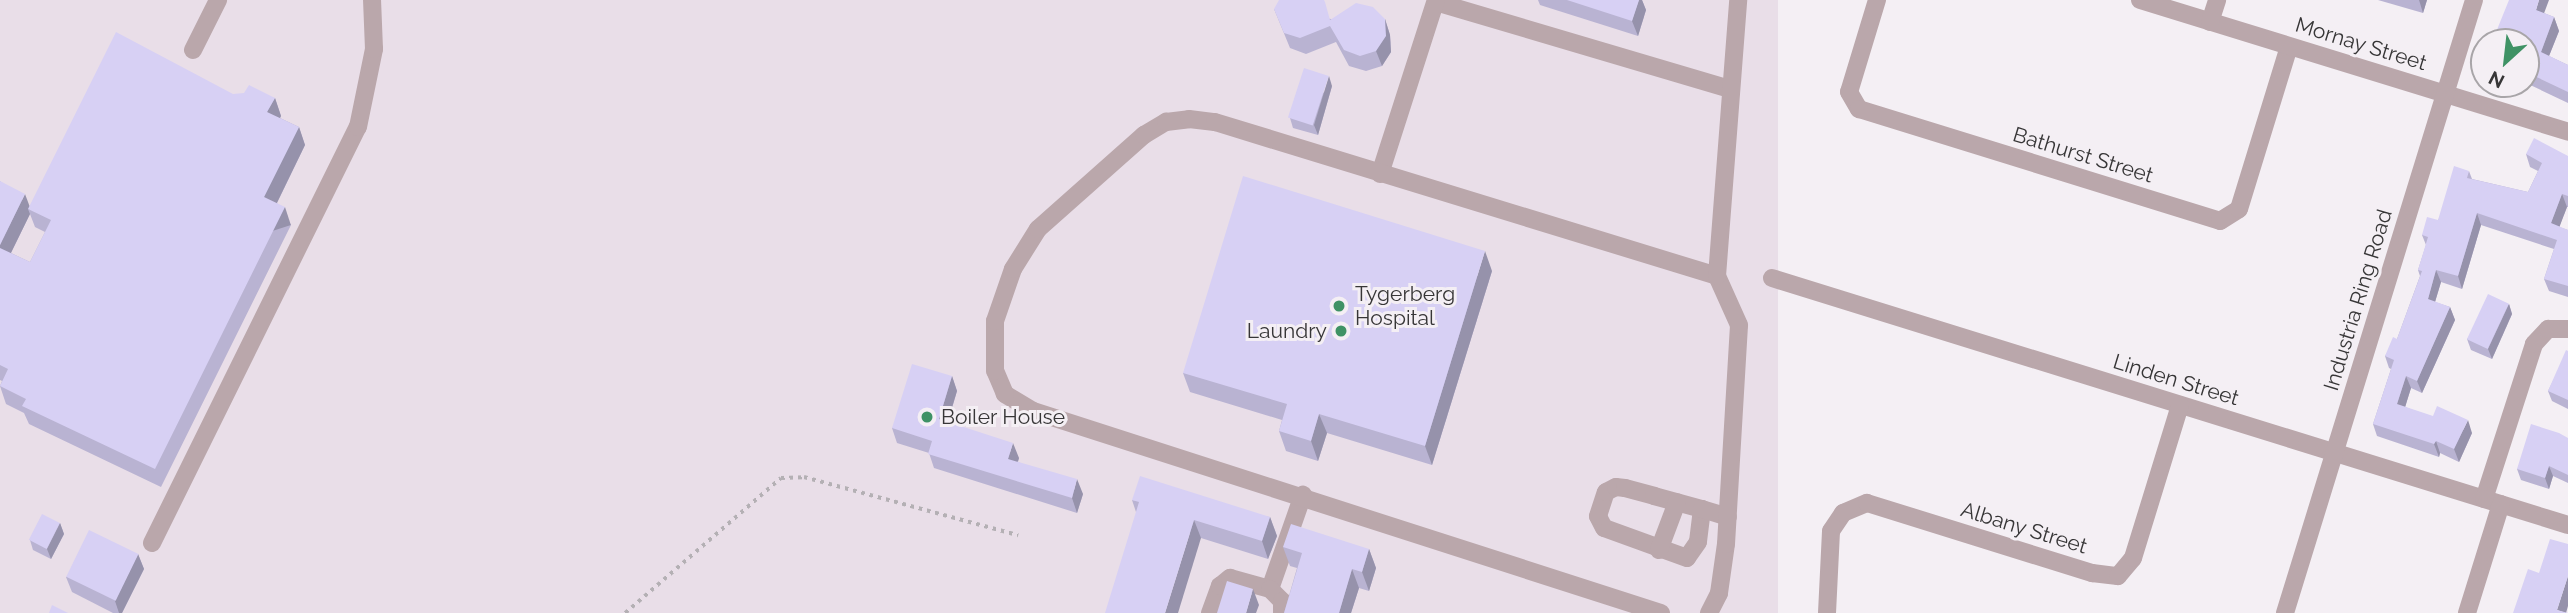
<!DOCTYPE html>
<style>
body{margin:0}
#map{position:relative;width:2568px;height:613px;overflow:hidden;background:#f4eff4;font-family:Raleway,sans-serif}
div>[style]{position:absolute}
.built>*{inset:0;background:#e9dee8;transform-origin:0 0}
.path>*{height:3.5px;margin-top:-1.75px;transform-origin:0;background:repeating-linear-gradient(90deg,#b4b0b4 0 3.5px,transparent 0 8.5px)}
.minor>*{height:18px;margin:-9px;padding:0 9px;transform-origin:9px;border-radius:9px;background:#baa7ab}
.wall>*{inset:0;background:#b9b3d2}
.shaded-wall>*{inset:0;background:#9692ab;transform-origin:0 0}
.building>*{inset:0;background:#d7d0f4;transform-origin:0 0}
.dots>*{width:19px;height:19px;translate:-50% -50%;box-sizing:border-box;border:4px solid #f4eff4;border-radius:50%}
span{translate:-50% -50%;white-space:nowrap;text-align:center;line-height:1.15;-webkit-text-stroke:6px #f4eff4;paint-order:stroke}
.street-label{font-size:21px;color:#373637}
.poi-label{font-size:21px;color:#373637}
.left{translate:0 -50%;text-align:left}
.right{translate:-100% -50%;text-align:right}
.north{position:absolute;left:2470px;top:28px;width:70px;height:70px;box-sizing:border-box;background:#f4eff4;border:2px solid #a8a5a8;border-radius:50%;rotate:207deg;font-size:19px;font-weight:700;line-height:28px;text-align:center;color:#373637}
.north::after{content:'';display:block;margin:auto;width:24px;height:32px;background:#3f9265;clip-path:polygon(50% 0,100% 100%,50% 72%,0 100%)}
</style>
<div id="map">
<div class="built">
<i style="left:0;top:0;width:1778px;height:613px"></i>
</div>
<div class="path">
<i style="left:625px;top:613px;width:206px;rotate:-40.9deg"></i>
<i style="left:781px;top:478px;width:23px;rotate:-2deg"></i>
<i style="left:804px;top:477px;width:222px;rotate:15.2deg"></i>
</div>
<div class="minor">
<i style="left:1877px;top:0;width:96px;rotate:106.9deg"></i>
<i style="left:1849px;top:92px;width:20px;rotate:60deg"></i>
<i style="left:1859px;top:109px;width:378px;rotate:17.2deg"></i>
<i style="left:2220px;top:221px;width:22px;rotate:-32deg"></i>
<i style="left:2239px;top:209px;width:170px;rotate:-72.9deg"></i>
<i style="left:2140px;top:0;width:448px;rotate:17.1deg"></i>
<i style="left:1436px;top:2px;width:306px;rotate:16.5deg"></i>
<i style="left:2210px;top:22px;width:23px;rotate:-72deg"></i>
<i style="left:193px;top:50px;width:56px;rotate:-63.4deg"></i>
<i style="left:1380px;top:174px;width:183px;rotate:-72.2deg"></i>
<i style="left:1772px;top:278px;width:833px;rotate:17.24deg"></i>
<i style="left:2484px;top:499px;width:163px;rotate:-72.1deg"></i>
<i style="left:2534px;top:344px;width:21px;rotate:-47deg"></i>
<i style="left:2548px;top:329px;width:20px"></i>
<i style="left:1702px;top:509px;width:33px;rotate:97deg"></i>
<i style="left:1698px;top:542px;width:19px;rotate:125deg"></i>
<i style="left:1687px;top:558px;width:88px;rotate:-160.1deg"></i>
<i style="left:1604px;top:528px;width:13px;rotate:-117deg"></i>
<i style="left:1598px;top:516px;width:25px;rotate:-72deg"></i>
<i style="left:1606px;top:492px;width:11px;rotate:-27deg"></i>
<i style="left:1616px;top:487px;width:9px;rotate:6deg"></i>
<i style="left:1625px;top:488px;width:30px;rotate:15deg"></i>
<i style="left:1654px;top:496px;width:50px;rotate:15.2deg"></i>
<i style="left:1702px;top:509px;width:27px;rotate:17deg"></i>
<i style="left:152px;top:543px;width:464px;rotate:-63.7deg"></i>
<i style="left:358px;top:127px;width:80px;rotate:-78.4deg"></i>
<i style="left:374px;top:49px;width:49px;rotate:-92.3deg"></i>
<i style="left:1659px;top:550px;width:51px;rotate:-69.4deg"></i>
<i style="left:1270px;top:589px;width:100px;rotate:-70.7deg"></i>
<i style="left:1210px;top:613px;width:29px;rotate:-70deg"></i>
<i style="left:1220px;top:586px;width:13px;rotate:-39deg"></i>
<i style="left:1230px;top:578px;width:41px;rotate:15.4deg"></i>
<i style="left:1270px;top:589px;width:17px;rotate:45deg"></i>
<i style="left:1282px;top:601px;width:12px;rotate:90deg"></i>
<i style="left:1661px;top:613px;width:660px;rotate:-162.17deg"></i>
<i style="left:1033px;top:411px;width:33px;rotate:-149deg"></i>
<i style="left:1005px;top:394px;width:25px;rotate:-113deg"></i>
<i style="left:995px;top:371px;width:50px;rotate:-90deg"></i>
<i style="left:995px;top:321px;width:55px;rotate:-70.9deg"></i>
<i style="left:1013px;top:269px;width:47px;rotate:-58deg"></i>
<i style="left:1038px;top:229px;width:142px;rotate:-41.6deg"></i>
<i style="left:1144px;top:135px;width:26px;rotate:-31deg"></i>
<i style="left:1166px;top:122px;width:23px;rotate:-7deg"></i>
<i style="left:1189px;top:119px;width:26px;rotate:7deg"></i>
<i style="left:1215px;top:122px;width:525px;rotate:17.05deg"></i>
<i style="left:1709px;top:613px;width:22px;rotate:-63deg"></i>
<i style="left:1719px;top:593px;width:49px;rotate:-81.9deg"></i>
<i style="left:1726px;top:544px;width:219px;rotate:-86.6deg"></i>
<i style="left:1739px;top:325px;width:54px;rotate:-114.2deg"></i>
<i style="left:1717px;top:276px;width:277px;rotate:-85.6deg"></i>
<i style="left:1827px;top:613px;width:82px;rotate:-87.2deg"></i>
<i style="left:1831px;top:531px;width:22px;rotate:-56deg"></i>
<i style="left:1843px;top:513px;width:26px;rotate:-23deg"></i>
<i style="left:1867px;top:503px;width:236px;rotate:17.3deg"></i>
<i style="left:2092px;top:573px;width:26px;rotate:7deg"></i>
<i style="left:2118px;top:576px;width:23px;rotate:-50deg"></i>
<i style="left:2133px;top:558px;width:160px;rotate:-72.9deg"></i>
<i style="left:2285px;top:613px;width:641px;rotate:-72.86deg"></i>
<i style="left:2467px;top:613px;width:114px;rotate:-72.7deg"></i>
</div>
<div class="wall">
<i style="clip-path:polygon(1538px 0,1642px 0,1646px 10px,1638px 36px,1540px 5px)"></i>
<i style="clip-path:polygon(2378px 0,2427px 0,2423px 13px)"></i>
<i style="clip-path:polygon(1274px 9px,1331px 19px,1385px 19px,1390px 35px,1391px 52px,1382px 66px,1366px 71px,1349px 66px,1336px 42px,1306px 54px,1290px 48px)"></i>
<i style="clip-path:polygon(2544px 13px,2554px 17px,2559px 31px,2549px 56px,2568px 65px,2568px 103px,2526px 83px,2526px 42px)"></i>
<i style="clip-path:polygon(2508px 84px,2523px 84px,2521px 89px)"></i>
<i style="clip-path:polygon(1332px 86px,1318px 135px,1293px 128px,1290px 118px)"></i>
<i style="clip-path:polygon(evenodd,233px 94px,275px 98px,281px 116px,280px 118px,299px 127px,305px 145px,277px 203px,291px 225px,161px 487px,29px 424px,24px 413px,6px 404px,0 386px,2px 381px,0 380px,0 181px,30px 207px,233px 94px,30px 214px,35px 227px,45px 232px,30px 262px,11px 253px,30px 214px)"></i>
<i style="clip-path:polygon(2526px 154px,2568px 156px,2568px 207px,2567px 207px,2559px 227px,2568px 230px,2568px 297px,2549px 291px,2544px 279px,2554px 249px,2481px 225px,2462px 289px,2441px 282px,2435px 302px,2450px 307px,2455px 320px,2422px 393px,2411px 388px,2405px 407px,2472px 433px,2459px 462px,2440px 453px,2439px 457px,2377px 436px,2373px 424px,2391px 369px,2389px 368px,2385px 356px,2397px 339px,2420px 276px,2418px 270px,2426px 245px,2422px 235px,2438px 220px,2469px 171px,2472px 179px,2528px 192px,2538px 171px,2530px 167px)"></i>
<i style="clip-path:polygon(1492px 271px,1432px 465px,1327px 433px,1318px 461px,1286px 451px,1279px 431px,1282px 420px,1190px 392px,1183px 373px)"></i>
<i style="clip-path:polygon(2509px 304px,2512px 314px,2492px 359px,2471px 350px,2467px 339px)"></i>
<i style="clip-path:polygon(2568px 351px,2568px 409px,2552px 401px,2548px 391px)"></i>
<i style="clip-path:polygon(952px 376px,957px 391px,948px 422px,1019px 458px,1018px 462px,1083px 494px,1077px 513px,934px 468px,929px 453px,897px 443px,892px 428px)"></i>
<i style="clip-path:polygon(2568px 438px,2568px 483px,2553px 476px,2549px 489px,2521px 480px,2517px 469px)"></i>
<i style="clip-path:polygon(1132px 500px,1270px 517px,1277px 536px,1268px 559px,1201px 538px,1136px 512px)"></i>
<i style="clip-path:polygon(60px 523px,64px 534px,51px 559px,33px 550px,30px 540px)"></i>
<i style="clip-path:polygon(1283px 547px,1369px 549px,1376px 568px,1369px 591px,1359px 588px,1351px 613px,1284px 613px,1297px 568px,1290px 566px)"></i>
<i style="clip-path:polygon(138px 554px,144px 569px,122px 613px,113px 613px,72px 592px,66px 577px)"></i>
</div>
<div class="shaded-wall">
<i style="clip-path:polygon(1639px 0,1642px 0,1646px 10px,1638px 36px,1632px 21px)"></i>
<i style="clip-path:polygon(2419px 0,2427px 0,2423px 13px)"></i>
<i style="clip-path:polygon(2539px 0,2549px 0,2540px 24px,2536px 10px)"></i>
<i style="clip-path:polygon(2554px 17px,2559px 31px,2545px 66px,2541px 52px)"></i>
<i style="clip-path:polygon(1385px 19px,1390px 35px,1391px 52px,1382px 66px,1376px 51px)"></i>
<i style="clip-path:polygon(1329px 76px,1332px 86px,1318px 135px,1314px 125px)"></i>
<i style="clip-path:polygon(275px 98px,281px 116px,274px 130px,267px 112px)"></i>
<i style="clip-path:polygon(299px 127px,305px 145px,271px 215px,264px 197px)"></i>
<i style="clip-path:polygon(25px 194px,31px 210px,28px 209px,30px 214px,5px 265px,0 251px,0 245px)"></i>
<i style="clip-path:polygon(2562px 194px,2567px 207px,2556px 236px,2551px 223px)"></i>
<i style="left:285px;top:207px;width:19px;height:292px;rotate:72deg"></i>
<i style="clip-path:polygon(2477px 213px,2481px 225px,2462px 289px,2458px 276px)"></i>
<i style="clip-path:polygon(1485px 251px,1492px 271px,1432px 465px,1425px 446px)"></i>
<i style="clip-path:polygon(2436px 270px,2441px 282px,2432px 312px,2428px 299px)"></i>
<i style="clip-path:polygon(2509px 304px,2512px 314px,2492px 359px,2488px 349px)"></i>
<i style="clip-path:polygon(2450px 307px,2455px 320px,2422px 393px,2417px 381px)"></i>
<i style="clip-path:polygon(952px 376px,957px 391px,944px 434px,939px 419px)"></i>
<i style="clip-path:polygon(2406px 376px,2411px 388px,2402px 417px,2397px 404px)"></i>
<i style="clip-path:polygon(1319px 414px,1327px 433px,1318px 461px,1311px 441px)"></i>
<i style="clip-path:polygon(2468px 420px,2472px 433px,2459px 462px,2454px 449px)"></i>
<i style="clip-path:polygon(2436px 441px,2440px 453px,2439px 457px,2434px 444px)"></i>
<i style="clip-path:polygon(1013px 443px,1019px 458px,1014px 473px,1008px 459px)"></i>
<i style="clip-path:polygon(2549px 466px,2553px 476px,2549px 489px,2545px 478px)"></i>
<i style="clip-path:polygon(1077px 479px,1083px 494px,1077px 513px,1072px 498px)"></i>
<i style="clip-path:polygon(1270px 517px,1277px 536px,1268px 559px,1262px 541px)"></i>
<i style="clip-path:polygon(1194px 520px,1201px 538px,1178px 613px,1165px 613px)"></i>
<i style="clip-path:polygon(60px 523px,64px 534px,51px 559px,47px 549px)"></i>
<i style="clip-path:polygon(1369px 549px,1376px 568px,1369px 591px,1362px 572px)"></i>
<i style="clip-path:polygon(138px 554px,144px 569px,122px 613px,119px 613px,115px 601px)"></i>
<i style="clip-path:polygon(1352px 569px,1359px 588px,1351px 613px,1339px 613px)"></i>
<i style="clip-path:polygon(2568px 576px,2568px 606px,2566px 613px,2557px 610px)"></i>
<i style="clip-path:polygon(1253px 589px,1259px 605px,1256px 613px,1246px 613px)"></i>
</div>
<div class="building">
<i style="clip-path:polygon(1279px 0,1324px 0,1325px 2px,1330px 20px,1356px 3px,1373px 7px,1385px 19px,1386px 36px,1376px 51px,1360px 56px,1344px 50px,1330px 26px,1300px 38px,1284px 33px,1274px 9px)"></i>
<i style="clip-path:polygon(1567px 0,1639px 0,1632px 21px)"></i>
<i style="clip-path:polygon(2509px 0,2539px 0,2536px 10px,2554px 17px,2541px 52px,2568px 65px,2568px 92px,2526px 72px,2526px 42px,2492px 42px)"></i>
<i style="clip-path:polygon(116px 32px,233px 94px,244px 93px,249px 85px,275px 98px,267px 112px,299px 127px,264px 197px,285px 207px,155px 469px,22px 406px,26px 399px,0 386px,8px 369px,0 365px,0 248px,30px 262px,51px 220px,28px 209px)"></i>
<i style="left:1304px;top:68px;width:26px;height:52px;rotate:18deg"></i>
<i style="clip-path:polygon(2534px 138px,2568px 156px,2568px 196px,2562px 194px,2551px 223px,2568px 230px,2568px 286px,2544px 279px,2557px 240px,2477px 213px,2458px 276px,2436px 270px,2428px 299px,2450px 307px,2417px 381px,2406px 376px,2397px 404px,2433px 416px,2437px 406px,2468px 420px,2454px 449px,2436px 441px,2434px 444px,2373px 424px,2394px 360px,2385px 356px,2393px 337px,2397px 339px,2422px 271px,2418px 270px,2428px 237px,2422px 235px,2427px 217px,2438px 220px,2454px 166px,2469px 171px,2467px 178px,2528px 192px,2542px 163px,2526px 154px)"></i>
<i style="clip-path:polygon(1243px 176px,1485px 251px,1425px 446px,1319px 414px,1311px 441px,1279px 431px,1287px 404px,1183px 373px)"></i>
<i style="clip-path:polygon(0 181px,25px 194px,0 245px)"></i>
<i style="left:2488px;top:294px;width:23px;height:50px;rotate:25deg"></i>
<i style="clip-path:polygon(2566px 350px,2568px 351px,2568px 400px,2548px 391px)"></i>
<i style="clip-path:polygon(912px 364px,952px 376px,939px 419px,1013px 443px,1008px 459px,1077px 479px,1072px 498px,928px 454px,932px 441px,892px 428px)"></i>
<i style="clip-path:polygon(2531px 424px,2559px 433px,2568px 438px,2568px 475px,2549px 466px,2545px 478px,2517px 469px)"></i>
<i style="clip-path:polygon(1140px 476px,1270px 517px,1262px 541px,1194px 520px,1165px 613px,1105px 613px,1139px 502px,1132px 500px)"></i>
<i style="left:42px;top:514px;width:20px;height:29px;rotate:27deg"></i>
<i style="clip-path:polygon(1291px 524px,1369px 549px,1362px 572px,1352px 569px,1339px 613px,1284px 613px,1302px 553px,1283px 547px)"></i>
<i style="left:89px;top:530px;width:55px;height:52px;rotate:26deg"></i>
<i style="clip-path:polygon(2550px 539px,2568px 544px,2568px 576px,2557px 610px,2568px 613px,2513px 613px,2528px 569px,2539px 573px)"></i>
<i style="clip-path:polygon(1227px 581px,1253px 589px,1246px 613px,1217px 613px)"></i>
<i style="clip-path:polygon(52px 605px,68px 613px,49px 613px)"></i>
</div>
<div class="dots">
<i style="left:1339px;top:306px;background:#3f9265"></i>
<i style="left:1341px;top:331px;background:#3f9265"></i>
<i style="left:927px;top:417px;background:#3f9265"></i>
</div>
<div class="street-label">
<span style="left:2361px;top:44px;rotate:17deg">Mornay Street</span>
<span style="left:2083px;top:155px;rotate:17deg">Bathurst Street</span>
<span style="left:2358px;top:300px;rotate:-73deg">Industria Ring Road</span>
<span style="left:2176px;top:380px;rotate:17deg">Linden Street</span>
<span style="left:2024px;top:528px;rotate:17deg">Albany Street</span>
</div>
<div class="poi-label">
<span class="left" style="left:1355px;top:306px">Tygerberg<br>Hospital</span>
<span class="right" style="left:1327px;top:331px">Laundry</span>
<span class="left" style="left:941px;top:417px">Boiler House</span>
</div>
<div class="north">N</div>
</div>
